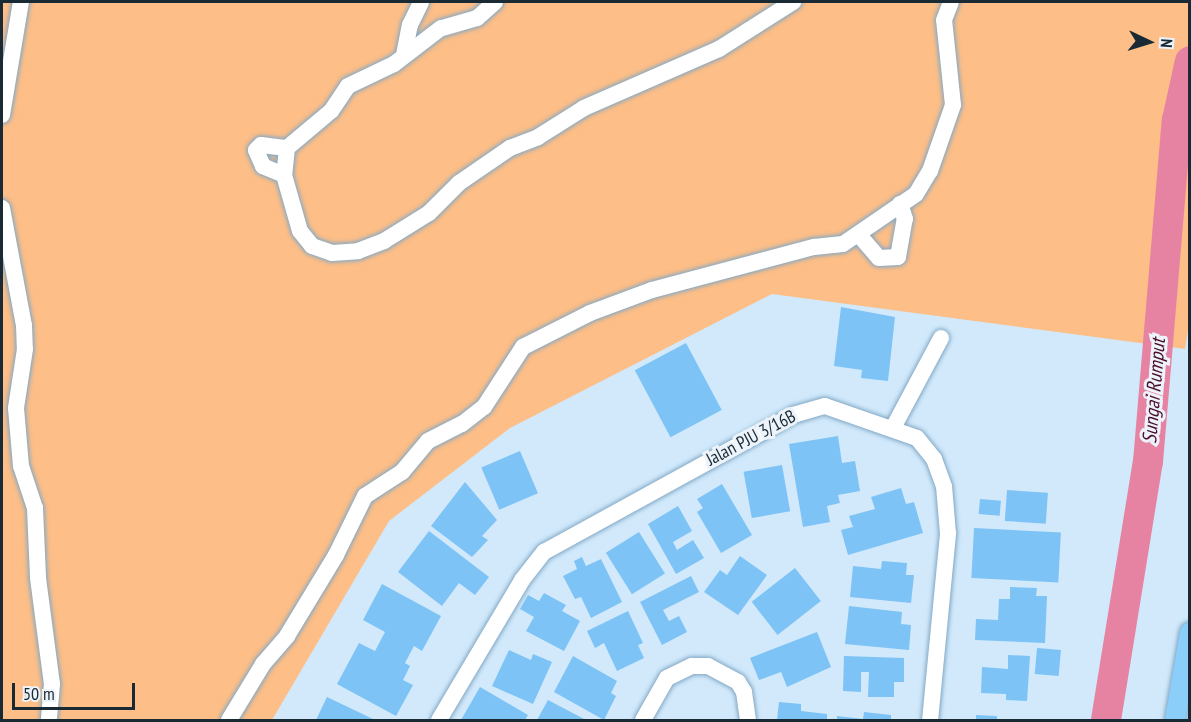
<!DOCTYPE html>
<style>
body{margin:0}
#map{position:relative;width:1191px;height:722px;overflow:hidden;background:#d1e9fb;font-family:"PT Sans Narrow",sans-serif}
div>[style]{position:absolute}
.green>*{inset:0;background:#fdbe87}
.river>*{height:30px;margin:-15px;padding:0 15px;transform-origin:15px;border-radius:15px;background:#e783a2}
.building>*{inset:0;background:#7dc3f6;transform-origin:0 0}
.roads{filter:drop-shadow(0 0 2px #82a8c5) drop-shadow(0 0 2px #82a8c5)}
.minor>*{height:16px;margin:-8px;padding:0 8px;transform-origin:8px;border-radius:8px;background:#fff}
.major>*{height:20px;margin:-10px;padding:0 10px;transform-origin:10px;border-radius:10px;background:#8bcef9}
span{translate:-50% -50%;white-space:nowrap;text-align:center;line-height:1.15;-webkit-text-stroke:6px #ecf3fa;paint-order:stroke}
.street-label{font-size:18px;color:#1a2a35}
.water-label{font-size:20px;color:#4c0e27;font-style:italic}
.frame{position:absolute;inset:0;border:3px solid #1a2a35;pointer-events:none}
.north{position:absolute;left:1119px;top:12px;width:60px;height:60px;-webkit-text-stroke:4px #ecf3fa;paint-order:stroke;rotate:94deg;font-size:16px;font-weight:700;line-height:24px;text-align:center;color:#1a2a35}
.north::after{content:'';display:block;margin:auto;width:21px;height:27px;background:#1a2a35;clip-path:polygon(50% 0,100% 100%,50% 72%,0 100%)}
.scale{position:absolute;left:12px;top:683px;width:123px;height:27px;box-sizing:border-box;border:3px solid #1a2a35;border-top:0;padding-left:8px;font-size:18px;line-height:21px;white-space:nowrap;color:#1a2a35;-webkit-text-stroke:4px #ecf3fa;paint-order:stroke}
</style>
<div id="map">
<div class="green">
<i style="clip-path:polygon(2px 2px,1189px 2px,1190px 317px,1185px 349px,772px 294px,510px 428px,389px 521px,272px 720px,2px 720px)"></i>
</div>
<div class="river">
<i style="left:1106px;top:720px;width:261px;rotate:-80.8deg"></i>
<i style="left:1148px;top:462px;width:343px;rotate:-85.2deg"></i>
<i style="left:1177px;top:120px;width:60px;rotate:-77.6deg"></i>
</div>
<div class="building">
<i style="clip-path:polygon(841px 307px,895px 317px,888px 381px,861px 378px,862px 370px,834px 366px)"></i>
<i style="left:686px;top:343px;width:76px;height:58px;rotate:62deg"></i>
<i style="clip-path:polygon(838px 436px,842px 463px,855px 461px,860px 491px,838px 495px,840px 503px,827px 506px,830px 522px,803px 527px,789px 444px)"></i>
<i style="left:520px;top:451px;width:46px;height:42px;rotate:67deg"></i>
<i style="left:782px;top:465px;width:47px;height:39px;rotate:80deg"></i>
<i style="clip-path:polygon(465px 482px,497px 520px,482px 536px,488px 540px,472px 557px,431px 526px)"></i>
<i style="clip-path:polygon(722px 484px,752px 535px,721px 553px,697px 512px,703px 508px,697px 499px)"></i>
<i style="clip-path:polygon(901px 488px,906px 504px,914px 502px,923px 533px,848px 555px,841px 530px,853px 527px,849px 516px,875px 509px,871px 497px)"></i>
<i style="left:1007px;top:490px;width:41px;height:31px;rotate:4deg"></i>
<i style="left:980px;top:499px;width:21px;height:15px;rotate:5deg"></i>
<i style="clip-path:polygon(678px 506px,692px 531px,673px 542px,677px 550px,693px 540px,704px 558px,676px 574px,648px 524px)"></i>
<i style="left:974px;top:528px;width:87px;height:50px;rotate:3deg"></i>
<i style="clip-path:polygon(429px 531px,489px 577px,475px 595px,459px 583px,442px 606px,398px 572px)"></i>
<i style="left:639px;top:532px;width:49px;height:39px;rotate:58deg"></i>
<i style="clip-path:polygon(740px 556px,767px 575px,738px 615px,704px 592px,720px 570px,727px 575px)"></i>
<i style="clip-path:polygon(582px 557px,586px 566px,601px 559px,622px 602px,591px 618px,581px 597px,575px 599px,563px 576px,577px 569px,574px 561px)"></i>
<i style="clip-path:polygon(882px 561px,907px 563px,906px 575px,914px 575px,911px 603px,850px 597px,853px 566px,881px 569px)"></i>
<i style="left:795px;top:568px;width:42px;height:55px;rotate:52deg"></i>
<i style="clip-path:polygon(691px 576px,699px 592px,663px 610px,669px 621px,679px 616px,687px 632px,662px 645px,640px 602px)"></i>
<i style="clip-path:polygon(382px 584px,441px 616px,422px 651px,414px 646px,405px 663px,410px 666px,403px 680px,413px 685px,396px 716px,337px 684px,359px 643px,375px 651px,385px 632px,363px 620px)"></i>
<i style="clip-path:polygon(1010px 587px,1037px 588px,1036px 596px,1047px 596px,1045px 643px,975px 640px,976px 619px,998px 620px,999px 599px,1010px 599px)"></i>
<i style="clip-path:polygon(544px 593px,566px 605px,562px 611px,580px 621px,564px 651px,526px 631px,534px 617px,520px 609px,528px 595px,539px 601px)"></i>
<i style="clip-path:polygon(849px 606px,902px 612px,901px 624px,911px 625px,909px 650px,845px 644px)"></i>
<i style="clip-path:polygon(628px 611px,643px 643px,638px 645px,644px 658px,617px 671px,604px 643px,595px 648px,587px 631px)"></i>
<i style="clip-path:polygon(817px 632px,831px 667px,787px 687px,781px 672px,759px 680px,750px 658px)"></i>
<i style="left:1037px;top:648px;width:24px;height:26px;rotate:5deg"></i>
<i style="clip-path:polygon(509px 650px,531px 660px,533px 654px,552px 662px,533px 704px,492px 686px)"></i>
<i style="clip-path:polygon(1008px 655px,1030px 656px,1027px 701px,1006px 700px,1006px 694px,981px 693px,982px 667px,1008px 669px)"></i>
<i style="clip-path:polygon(573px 656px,617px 681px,611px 693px,616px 696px,604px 720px,554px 692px)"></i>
<i style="clip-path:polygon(844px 656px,904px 658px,904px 682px,894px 682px,894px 697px,868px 697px,869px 672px,861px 672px,861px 692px,843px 691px)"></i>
<i style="clip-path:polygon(480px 687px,528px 715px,525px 720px,461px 720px)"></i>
<i style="clip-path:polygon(327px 697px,375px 720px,316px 720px)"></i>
<i style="clip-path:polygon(548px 700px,586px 720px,537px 720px)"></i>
<i style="clip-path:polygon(779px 702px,801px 704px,801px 711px,827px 714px,827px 720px,777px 720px)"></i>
<i style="clip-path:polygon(864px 712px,891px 715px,891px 720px,837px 720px,837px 716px,863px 719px)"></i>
<i style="clip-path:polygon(976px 715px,997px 716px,997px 720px,976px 720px)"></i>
</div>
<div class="roads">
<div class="minor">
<i style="left:495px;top:2px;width:24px;rotate:138deg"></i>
<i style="left:477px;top:18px;width:37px;rotate:164deg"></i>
<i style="left:441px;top:28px;width:59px;rotate:142.5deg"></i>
<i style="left:394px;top:64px;width:51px;rotate:154.4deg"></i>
<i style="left:348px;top:86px;width:30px;rotate:124deg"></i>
<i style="left:331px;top:111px;width:57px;rotate:139.9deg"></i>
<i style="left:287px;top:148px;width:27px;rotate:96deg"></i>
<i style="left:284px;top:175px;width:58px;rotate:74.1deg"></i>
<i style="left:300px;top:231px;width:19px;rotate:51deg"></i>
<i style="left:312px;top:246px;width:21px;rotate:19deg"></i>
<i style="left:332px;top:253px;width:26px;rotate:-4deg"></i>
<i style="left:358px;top:251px;width:28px;rotate:-21deg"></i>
<i style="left:384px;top:241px;width:53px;rotate:-31.9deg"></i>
<i style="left:429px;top:213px;width:42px;rotate:-45deg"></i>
<i style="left:459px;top:183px;width:62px;rotate:-34.5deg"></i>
<i style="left:510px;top:148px;width:30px;rotate:-21deg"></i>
<i style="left:538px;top:137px;width:54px;rotate:-32.2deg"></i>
<i style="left:584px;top:108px;width:147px;rotate:-23.6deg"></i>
<i style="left:719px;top:49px;width:88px;rotate:-32.4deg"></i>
<i style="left:404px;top:55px;width:31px;rotate:-79deg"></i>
<i style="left:410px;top:25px;width:25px;rotate:-64deg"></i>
<i style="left:2px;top:115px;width:115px;rotate:-80.5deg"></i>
<i style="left:284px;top:175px;width:23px;rotate:-157deg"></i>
<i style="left:263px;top:166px;width:17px;rotate:-114deg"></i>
<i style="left:256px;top:150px;width:7px;rotate:-45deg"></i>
<i style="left:261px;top:145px;width:26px;rotate:7deg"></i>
<i style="left:2px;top:208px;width:119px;rotate:79.4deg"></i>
<i style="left:24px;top:325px;width:24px;rotate:88deg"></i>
<i style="left:25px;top:349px;width:60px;rotate:98.7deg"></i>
<i style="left:16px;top:408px;width:58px;rotate:85.1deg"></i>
<i style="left:21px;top:466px;width:44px;rotate:71.6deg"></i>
<i style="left:35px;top:508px;width:70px;rotate:87.5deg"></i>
<i style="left:38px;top:578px;width:107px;rotate:82.5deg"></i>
<i style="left:52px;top:684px;width:36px;rotate:95deg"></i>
<i style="left:859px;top:235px;width:30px;rotate:49deg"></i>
<i style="left:879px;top:258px;width:19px;rotate:-3deg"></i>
<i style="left:898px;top:257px;width:39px;rotate:-80deg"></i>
<i style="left:905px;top:219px;width:16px;rotate:-108deg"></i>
<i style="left:893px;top:428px;width:102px;rotate:-61.9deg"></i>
<i style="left:229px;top:720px;width:66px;rotate:-58.7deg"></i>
<i style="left:263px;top:664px;width:37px;rotate:-49deg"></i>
<i style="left:287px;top:636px;width:95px;rotate:-58.8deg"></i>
<i style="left:336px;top:555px;width:66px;rotate:-63.8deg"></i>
<i style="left:365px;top:496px;width:44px;rotate:-33deg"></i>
<i style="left:402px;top:472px;width:40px;rotate:-50deg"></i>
<i style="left:428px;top:441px;width:38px;rotate:-27deg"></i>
<i style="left:462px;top:424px;width:28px;rotate:-38deg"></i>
<i style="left:484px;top:407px;width:72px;rotate:-57deg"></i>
<i style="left:523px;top:347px;width:75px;rotate:-26.9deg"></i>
<i style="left:590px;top:313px;width:66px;rotate:-20.4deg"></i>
<i style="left:652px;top:290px;width:168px;rotate:-14.9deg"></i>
<i style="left:814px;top:247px;width:29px;rotate:-6deg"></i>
<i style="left:843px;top:244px;width:88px;rotate:-34.4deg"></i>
<i style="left:916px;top:194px;width:27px;rotate:-59deg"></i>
<i style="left:930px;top:171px;width:70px;rotate:-70.8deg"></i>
<i style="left:953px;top:105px;width:85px;rotate:-96deg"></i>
<i style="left:944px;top:20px;width:19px;rotate:-69deg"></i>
<i style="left:439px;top:720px;width:163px;rotate:-59.3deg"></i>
<i style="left:522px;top:580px;width:36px;rotate:-52deg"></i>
<i style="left:544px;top:552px;width:284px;rotate:-28.8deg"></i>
<i style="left:793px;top:415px;width:33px;rotate:-16deg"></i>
<i style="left:825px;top:406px;width:97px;rotate:19.2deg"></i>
<i style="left:917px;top:438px;width:27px;rotate:51deg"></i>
<i style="left:934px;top:459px;width:29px;rotate:70deg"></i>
<i style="left:944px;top:486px;width:48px;rotate:85.2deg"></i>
<i style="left:948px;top:534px;width:187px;rotate:95.5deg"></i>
<i style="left:643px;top:720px;width:48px;rotate:-60.3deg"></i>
<i style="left:667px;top:678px;width:28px;rotate:-26deg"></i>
<i style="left:692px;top:666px;width:16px"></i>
<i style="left:708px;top:666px;width:34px;rotate:28deg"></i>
<i style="left:738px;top:682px;width:12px;rotate:59deg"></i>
<i style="left:744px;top:692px;width:28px;rotate:82deg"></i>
</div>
<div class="major">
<i style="left:1175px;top:720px;width:89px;rotate:-80.3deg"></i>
</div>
</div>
<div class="street-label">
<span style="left:751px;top:438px;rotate:-28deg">Jalan PJU 3/16B</span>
</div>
<div class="water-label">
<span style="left:1154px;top:391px;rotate:-85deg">Sungai Rumput</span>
</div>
<div class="frame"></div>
<div class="north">N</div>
<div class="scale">50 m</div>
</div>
